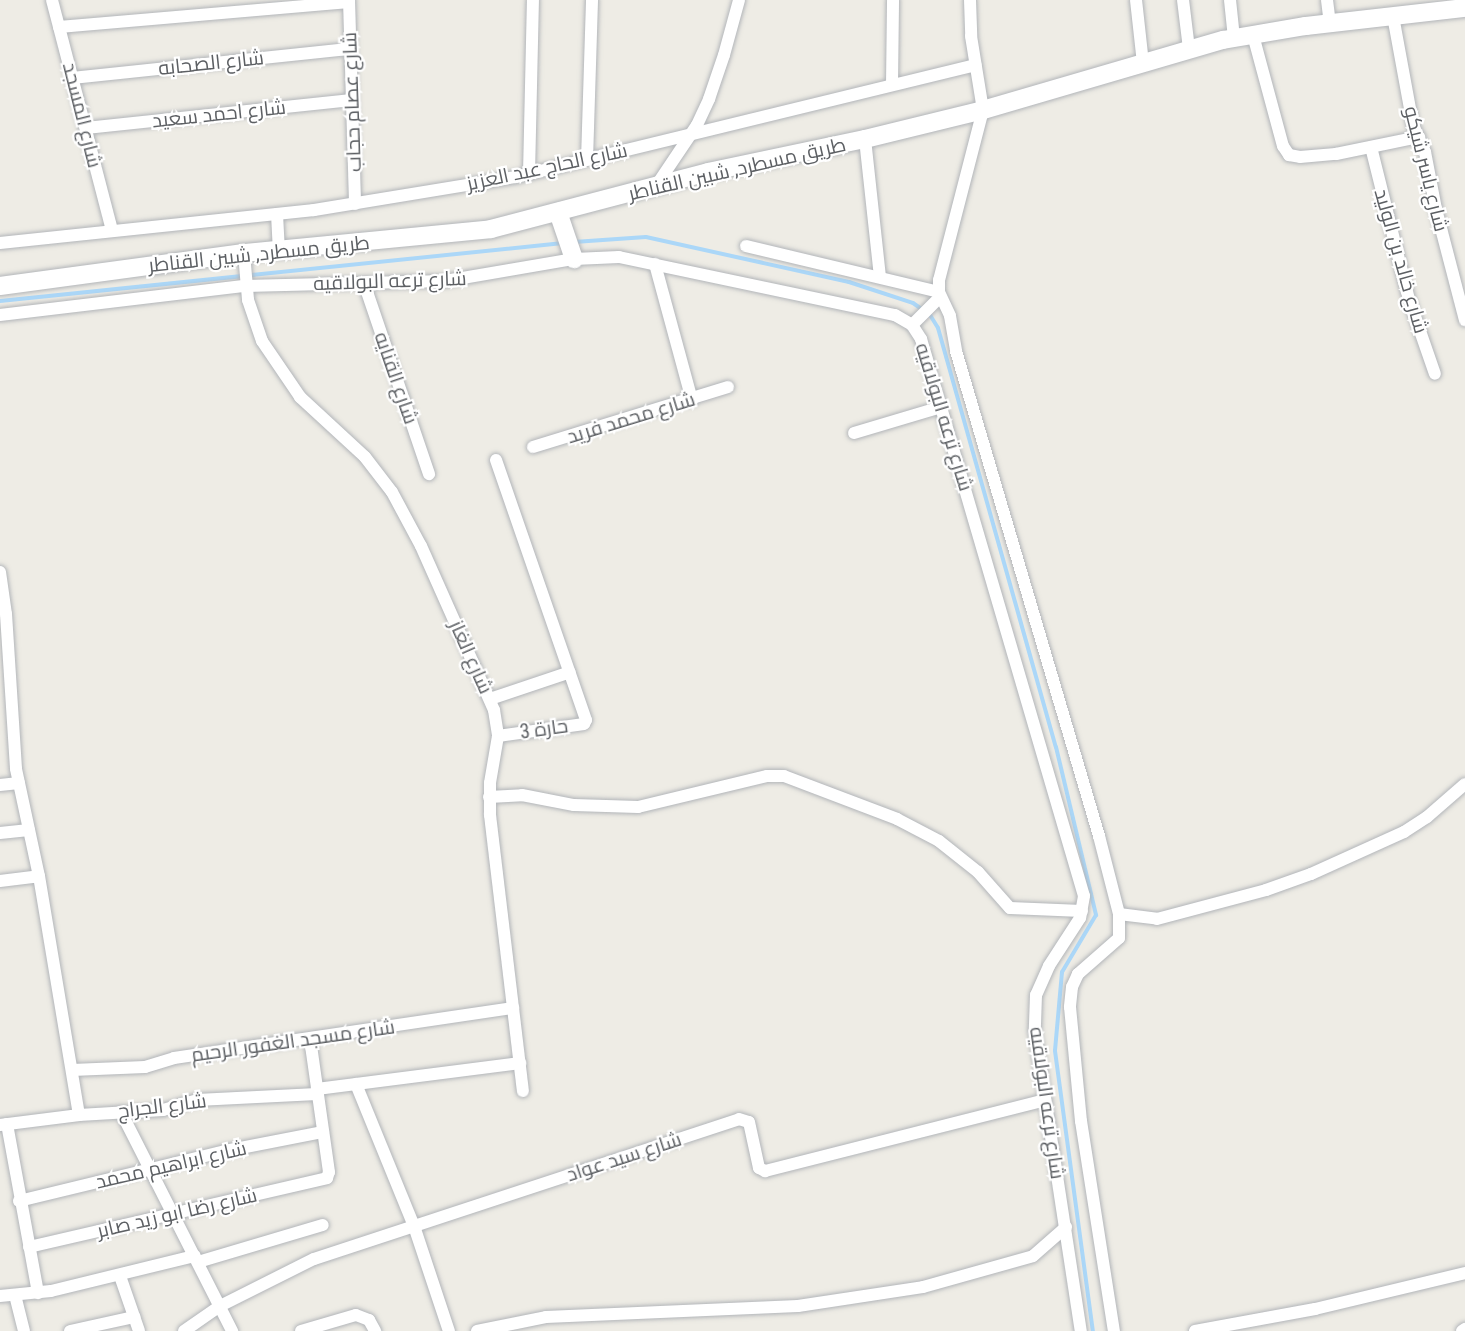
<!DOCTYPE html>
<meta charset="utf-8">
<style>
body{margin:0}
#map{position:relative;width:1465px;height:1331px;overflow:hidden;background:#eeece5;font-family:"Roboto Condensed",Cairo,sans-serif}
div>[style]{position:absolute}
.stream>*{height:4px;margin:-2px;padding:0 2px;transform-origin:2px;border-radius:2px;background:#abd7f8}
.roads{filter:drop-shadow(0 0 2px #b2b5b9) drop-shadow(0 0 2px #b2b5b9)}
.street>*{height:12px;margin:-6px;padding:0 6px;transform-origin:6px;border-radius:6px;background:#fff}
.secondary>*{height:18px;margin:-9px;padding:0 9px;transform-origin:9px;border-radius:9px;background:#fff}
span{translate:-50% -50%;white-space:nowrap;text-align:center;line-height:1.15;-webkit-text-stroke:4.5px #fff;paint-order:stroke}
.street-label{font-size:20px;color:#5d6064}
</style>
<div id="map">
<div class="stream">
<i style="left:574px;top:242px;width:72px;rotate:-4deg"></i>
<i style="left:646px;top:237px;width:208px;rotate:12.5deg"></i>
<i style="left:849px;top:282px;width:67px;rotate:18.2deg"></i>
<i style="left:913px;top:303px;width:21px;rotate:35deg"></i>
<i style="left:930px;top:315px;width:15px;rotate:58deg"></i>
<i style="left:938px;top:328px;width:435px;rotate:74.3deg"></i>
<i style="left:1056px;top:747px;width:173px;rotate:76.6deg"></i>
<i style="left:1096px;top:915px;width:66px;rotate:120.8deg"></i>
<i style="left:1062px;top:972px;width:79px;rotate:95.1deg"></i>
<i style="left:1055px;top:1051px;width:283px;rotate:82.3deg"></i>
<i style="left:0;top:301px;width:566px;rotate:-5.88deg"></i>
</div>
<div class="roads">
<div class="street">
<i style="left:52px;top:0;width:238px;rotate:75.4deg"></i>
<i style="left:349px;top:0;width:204px;rotate:88.3deg"></i>
<i style="left:970px;top:0;width:36px;rotate:88deg"></i>
<i style="left:971px;top:36px;width:75px;rotate:80.8deg"></i>
<i style="left:983px;top:110px;width:176px;rotate:104.5deg"></i>
<i style="left:939px;top:280px;width:12px;rotate:90deg"></i>
<i style="left:939px;top:292px;width:26px;rotate:65deg"></i>
<i style="left:950px;top:316px;width:36px;rotate:80deg"></i>
<i style="left:956px;top:351px;width:506px;rotate:73.57deg"></i>
<i style="left:1099px;top:836px;width:81px;rotate:75.6deg"></i>
<i style="left:1119px;top:914px;width:24px;rotate:90deg"></i>
<i style="left:1119px;top:938px;width:55px;rotate:138.7deg"></i>
<i style="left:1078px;top:974px;width:14px;rotate:115deg"></i>
<i style="left:1072px;top:987px;width:20px;rotate:96deg"></i>
<i style="left:1070px;top:1007px;width:115px;rotate:84.5deg"></i>
<i style="left:1081px;top:1121px;width:213px;rotate:81.1deg"></i>
<i style="left:1136px;top:0;width:63px;rotate:83.7deg"></i>
<i style="left:1183px;top:0;width:49px;rotate:83deg"></i>
<i style="left:1230px;top:0;width:38px;rotate:84deg"></i>
<i style="left:1327px;top:0;width:23px;rotate:83deg"></i>
<i style="left:1393px;top:16px;width:111px;rotate:79.6deg"></i>
<i style="left:1413px;top:125px;width:30px;rotate:66deg"></i>
<i style="left:1425px;top:152px;width:58px;rotate:79.1deg"></i>
<i style="left:1436px;top:209px;width:115px;rotate:75.4deg"></i>
<i style="left:59px;top:27px;width:291px;rotate:-4.9deg"></i>
<i style="left:1253px;top:35px;width:115px;rotate:74.9deg"></i>
<i style="left:1283px;top:146px;width:11px;rotate:56deg"></i>
<i style="left:1289px;top:155px;width:11px;rotate:10deg"></i>
<i style="left:1300px;top:157px;width:36px;rotate:-5deg"></i>
<i style="left:1336px;top:154px;width:85px;rotate:-11.6deg"></i>
<i style="left:72px;top:78px;width:280px;rotate:-6deg"></i>
<i style="left:892px;top:85px;width:85px;rotate:-89.3deg"></i>
<i style="left:86px;top:128px;width:267px;rotate:-6deg"></i>
<i style="left:865px;top:139px;width:139px;rotate:83.8deg"></i>
<i style="left:1371px;top:147px;width:157px;rotate:76deg"></i>
<i style="left:1409px;top:299px;width:79px;rotate:70.9deg"></i>
<i style="left:587px;top:160px;width:160px;rotate:-88.2deg"></i>
<i style="left:529px;top:174px;width:174px;rotate:-88.7deg"></i>
<i style="left:656px;top:186px;width:73px;rotate:-56.1deg"></i>
<i style="left:697px;top:125px;width:29px;rotate:-65deg"></i>
<i style="left:709px;top:99px;width:46px;rotate:-71.2deg"></i>
<i style="left:724px;top:55px;width:57px;rotate:-74.7deg"></i>
<i style="left:277px;top:214px;width:37px;rotate:87deg"></i>
<i style="left:0;top:243px;width:316px;rotate:-6deg"></i>
<i style="left:314px;top:210px;width:205px;rotate:-9.3deg"></i>
<i style="left:516px;top:177px;width:473px;rotate:-13.7deg"></i>
<i style="left:746px;top:246px;width:198px;rotate:13.4deg"></i>
<i style="left:244px;top:253px;width:47px;rotate:85.1deg"></i>
<i style="left:248px;top:300px;width:43px;rotate:71.1deg"></i>
<i style="left:262px;top:341px;width:68px;rotate:55.8deg"></i>
<i style="left:300px;top:397px;width:88px;rotate:42.7deg"></i>
<i style="left:365px;top:457px;width:44px;rotate:52.4deg"></i>
<i style="left:392px;top:492px;width:61px;rotate:61.8deg"></i>
<i style="left:421px;top:546px;width:180px;rotate:66deg"></i>
<i style="left:494px;top:710px;width:26px;rotate:81deg"></i>
<i style="left:498px;top:736px;width:48px;rotate:99.7deg"></i>
<i style="left:490px;top:783px;width:32px;rotate:90deg"></i>
<i style="left:490px;top:815px;width:278px;rotate:83.2deg"></i>
<i style="left:655px;top:264px;width:141px;rotate:74.8deg"></i>
<i style="left:364px;top:283px;width:202px;rotate:71.2deg"></i>
<i style="left:0;top:315px;width:247px;rotate:-6.8deg"></i>
<i style="left:245px;top:286px;width:200px;rotate:-1.4deg"></i>
<i style="left:445px;top:281px;width:131px;rotate:-9.7deg"></i>
<i style="left:574px;top:259px;width:45px;rotate:-2.5deg"></i>
<i style="left:619px;top:257px;width:282px;rotate:11.9deg"></i>
<i style="left:895px;top:315px;width:20px;rotate:30deg"></i>
<i style="left:912px;top:325px;width:17px;rotate:57deg"></i>
<i style="left:921px;top:339px;width:580px;rotate:73.69deg"></i>
<i style="left:1084px;top:896px;width:22px;rotate:100deg"></i>
<i style="left:1080px;top:918px;width:57px;rotate:122.9deg"></i>
<i style="left:1049px;top:966px;width:32px;rotate:114deg"></i>
<i style="left:1036px;top:995px;width:37px;rotate:92deg"></i>
<i style="left:1035px;top:1032px;width:303px;rotate:81.3deg"></i>
<i style="left:912px;top:325px;width:40px;rotate:-45deg"></i>
<i style="left:854px;top:433px;width:91px;rotate:-16.6deg"></i>
<i style="left:533px;top:447px;width:204px;rotate:-17.1deg"></i>
<i style="left:496px;top:460px;width:275px;rotate:70.9deg"></i>
<i style="left:586px;top:720px;width:4px;rotate:117deg"></i>
<i style="left:584px;top:724px;width:87px;rotate:172.1deg"></i>
<i style="left:0;top:572px;width:42px;rotate:81.9deg"></i>
<i style="left:6px;top:614px;width:155px;rotate:86.3deg"></i>
<i style="left:16px;top:769px;width:109px;rotate:77.9deg"></i>
<i style="left:39px;top:876px;width:242px;rotate:80.5deg"></i>
<i style="left:490px;top:699px;width:84px;rotate:-18.6deg"></i>
<i style="left:0;top:785px;width:19px;rotate:-6deg"></i>
<i style="left:489px;top:797px;width:33px;rotate:-3deg"></i>
<i style="left:522px;top:795px;width:53px;rotate:10.9deg"></i>
<i style="left:574px;top:805px;width:64px;rotate:1.8deg"></i>
<i style="left:638px;top:807px;width:133px;rotate:-13.5deg"></i>
<i style="left:767px;top:776px;width:17px"></i>
<i style="left:784px;top:776px;width:121px;rotate:20.8deg"></i>
<i style="left:897px;top:819px;width:47px;rotate:27.6deg"></i>
<i style="left:939px;top:841px;width:50px;rotate:38.5deg"></i>
<i style="left:978px;top:872px;width:48px;rotate:48.4deg"></i>
<i style="left:1010px;top:908px;width:72px;rotate:2.4deg"></i>
<i style="left:0;top:833px;width:29px;rotate:-6deg"></i>
<i style="left:0;top:881px;width:39px;rotate:-7deg"></i>
<i style="left:1119px;top:914px;width:38px;rotate:7deg"></i>
<i style="left:1157px;top:919px;width:113px;rotate:-14.9deg"></i>
<i style="left:1266px;top:890px;width:48px;rotate:-19.6deg"></i>
<i style="left:1311px;top:874px;width:102px;rotate:-24.3deg"></i>
<i style="left:1404px;top:832px;width:27px;rotate:-33deg"></i>
<i style="left:1427px;top:817px;width:50px;rotate:-41deg"></i>
<i style="left:72px;top:1070px;width:73px;rotate:-2.4deg"></i>
<i style="left:145px;top:1067px;width:30px;rotate:-17deg"></i>
<i style="left:174px;top:1058px;width:343px;rotate:-8.4deg"></i>
<i style="left:356px;top:1084px;width:153px;rotate:67.8deg"></i>
<i style="left:414px;top:1226px;width:111px;rotate:71.6deg"></i>
<i style="left:317px;top:1089px;width:205px;rotate:-7.3deg"></i>
<i style="left:121px;top:1112px;width:246px;rotate:63.1deg"></i>
<i style="left:7px;top:1124px;width:172px;rotate:79.6deg"></i>
<i style="left:0;top:1125px;width:80px;rotate:-7.2deg"></i>
<i style="left:79px;top:1115px;width:84px;rotate:-3.4deg"></i>
<i style="left:163px;top:1110px;width:35px;rotate:-16deg"></i>
<i style="left:197px;top:1100px;width:120px;rotate:-2.9deg"></i>
<i style="left:19px;top:1201px;width:212px;rotate:-13.6deg"></i>
<i style="left:225px;top:1151px;width:100px;rotate:-11deg"></i>
<i style="left:29px;top:1247px;width:306px;rotate:-13deg"></i>
<i style="left:327px;top:1178px;width:6px;rotate:-72deg"></i>
<i style="left:329px;top:1172px;width:135px;rotate:-98.1deg"></i>
<i style="left:198px;top:1262px;width:130px;rotate:-16.5deg"></i>
<i style="left:120px;top:1276px;width:58px;rotate:70.9deg"></i>
<i style="left:15px;top:1295px;width:37px;rotate:76deg"></i>
<i style="left:0;top:1296px;width:51px;rotate:-5.6deg"></i>
<i style="left:51px;top:1291px;width:148px;rotate:-13.7deg"></i>
<i style="left:70px;top:1331px;width:66px;rotate:-12.3deg"></i>
<i style="left:184px;top:1331px;width:44px;rotate:-34.8deg"></i>
<i style="left:220px;top:1306px;width:105px;rotate:-26.6deg"></i>
<i style="left:314px;top:1259px;width:447px;rotate:-18.2deg"></i>
<i style="left:739px;top:1119px;width:10px;rotate:17deg"></i>
<i style="left:749px;top:1122px;width:47px;rotate:77.7deg"></i>
<i style="left:759px;top:1168px;width:7px;rotate:27deg"></i>
<i style="left:765px;top:1171px;width:289px;rotate:-14.2deg"></i>
<i style="left:301px;top:1331px;width:57px;rotate:-16.2deg"></i>
<i style="left:356px;top:1315px;width:14px;rotate:21deg"></i>
<i style="left:369px;top:1320px;width:13px;rotate:61deg"></i>
<i style="left:477px;top:1331px;width:70px;rotate:-11.5deg"></i>
<i style="left:546px;top:1317px;width:252px;rotate:-2.5deg"></i>
<i style="left:798px;top:1306px;width:126px;rotate:-8.6deg"></i>
<i style="left:923px;top:1287px;width:114px;rotate:-15.7deg"></i>
<i style="left:1033px;top:1256px;width:44px;rotate:-41.3deg"></i>
<i style="left:1195px;top:1331px;width:122px;rotate:-10.4deg"></i>
<i style="left:1315px;top:1309px;width:154px;rotate:-13.5deg"></i>
<i style="left:1462px;top:1331px;width:4px;rotate:-34deg"></i>
</div>
<div class="secondary">
<i style="left:558px;top:212px;width:50px;rotate:71.2deg"></i>
<i style="left:0;top:286px;width:246px;rotate:-7.7deg"></i>
<i style="left:244px;top:253px;width:248px;rotate:-5.5deg"></i>
<i style="left:491px;top:229px;width:224px;rotate:-14.7deg"></i>
<i style="left:708px;top:172px;width:160px;rotate:-11.9deg"></i>
<i style="left:865px;top:139px;width:122px;rotate:-13.8deg"></i>
<i style="left:983px;top:110px;width:250px;rotate:-16.3deg"></i>
<i style="left:1223px;top:40px;width:84px;rotate:-9.6deg"></i>
<i style="left:1306px;top:26px;width:160px;rotate:-6.5deg"></i>
</div>
</div>
<div class="street-label">
<span style="left:211px;top:63px;rotate:-6deg">شارع الصحابه</span>
<span style="left:352px;top:102px;rotate:-92deg">شارع عصام حجاب</span>
<span style="left:219px;top:114px;rotate:-6deg">شارع احمد سعيد</span>
<span style="left:82px;top:115px;rotate:76deg">شارع المسجد</span>
<span style="left:547px;top:167px;rotate:-12deg">شارع الحاج عبد العزيز</span>
<span style="left:737px;top:169px;rotate:-13deg">طريق مسطرد, شبين القناطر</span>
<span style="left:1426px;top:169px;rotate:76deg">شارع ياسر شيكو</span>
<span style="left:259px;top:254px;rotate:-6deg">طريق مسطرد, شبين القناطر</span>
<span style="left:1401px;top:261px;rotate:74deg">شارع خالد بن الوليد</span>
<span style="left:390px;top:281px;rotate:-2deg">شارع ترعه البولاقيه</span>
<span style="left:396px;top:378px;rotate:71deg">شارع القنايه</span>
<span style="left:944px;top:417px;rotate:73deg">شارع ترعه البولاقيه</span>
<span style="left:631px;top:418px;rotate:-17deg">شارع محمد فريد</span>
<span style="left:471px;top:657px;rotate:66deg">شارع الغاز</span>
<span style="left:544px;top:729px;rotate:-8deg">حارة 3</span>
<span style="left:293px;top:1041px;rotate:-8deg">شارع مسجد الغفور الرحيم</span>
<span style="left:1047px;top:1103px;rotate:82deg">شارع ترعه البولاقيه</span>
<span style="left:162px;top:1106px;rotate:-7deg">شارع الجراج</span>
<span style="left:624px;top:1157px;rotate:-18deg">شارع سيد عواد</span>
<span style="left:171px;top:1165px;rotate:-13deg">شارع ابراهيم محمد</span>
<span style="left:177px;top:1213px;rotate:-13deg">شارع رضا ابو زيد صابر</span>
</div>
</div>
